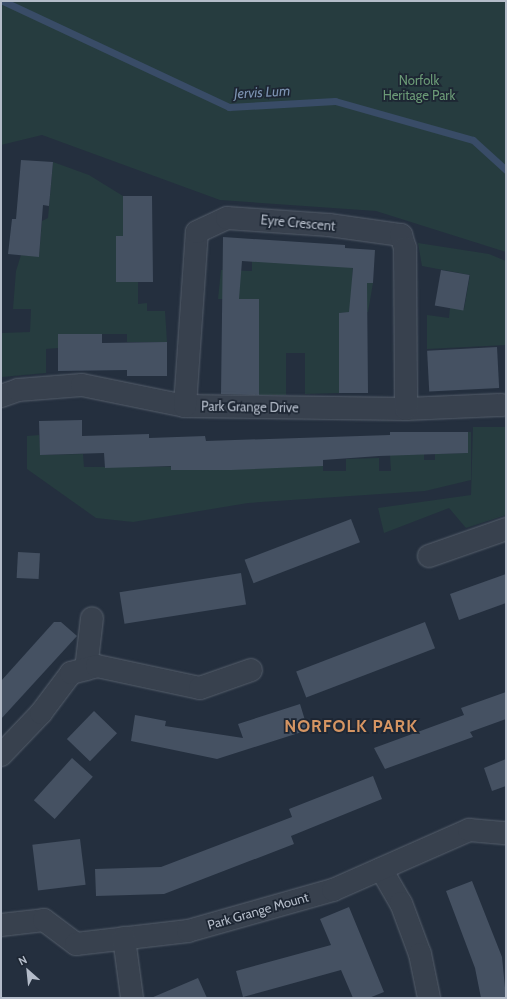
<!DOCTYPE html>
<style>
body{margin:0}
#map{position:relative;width:507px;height:999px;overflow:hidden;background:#242f3e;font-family:Cabin,sans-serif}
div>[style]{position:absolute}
.green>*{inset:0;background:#263c3f}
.stream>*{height:7px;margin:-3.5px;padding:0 3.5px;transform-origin:3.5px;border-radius:3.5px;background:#394c67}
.building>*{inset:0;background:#455162;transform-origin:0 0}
.roads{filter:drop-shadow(0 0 1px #565f6c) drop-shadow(0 0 1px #565f6c)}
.street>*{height:22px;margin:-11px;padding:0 11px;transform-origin:11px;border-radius:11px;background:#38414e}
span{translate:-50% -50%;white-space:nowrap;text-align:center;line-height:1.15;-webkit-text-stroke:3.5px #1d2633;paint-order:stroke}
.park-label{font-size:13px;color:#6b9a76}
.street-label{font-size:13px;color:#b4bcc9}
.water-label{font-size:14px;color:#7c92b1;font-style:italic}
.district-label{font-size:17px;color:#d59563;font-weight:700;letter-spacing:1px}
.frame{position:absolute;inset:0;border:2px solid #b4bcc9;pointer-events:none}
.north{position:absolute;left:8px;top:951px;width:40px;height:40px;-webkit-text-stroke:3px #1d2633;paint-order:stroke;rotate:333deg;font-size:11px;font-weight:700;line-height:16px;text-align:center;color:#b4bcc9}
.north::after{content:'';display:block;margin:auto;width:14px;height:18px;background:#b4bcc9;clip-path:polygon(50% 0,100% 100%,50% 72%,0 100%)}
</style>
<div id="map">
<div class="green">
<i style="clip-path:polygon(1px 1px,506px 1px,506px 252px,376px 211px,220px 200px,42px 135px,1px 145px)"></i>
<i style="clip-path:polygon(53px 162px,89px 175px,123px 196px,123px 232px,134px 236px,116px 237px,116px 282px,138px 282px,138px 304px,147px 303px,147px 311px,165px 311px,167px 342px,127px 342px,127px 334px,58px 334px,58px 348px,46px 349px,46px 373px,2px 377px,2px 333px,30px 332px,31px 309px,13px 309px,16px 271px,21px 255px,39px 256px,42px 221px,48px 218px)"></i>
<i style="clip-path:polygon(418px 243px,489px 254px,506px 261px,506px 345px,427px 349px,427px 315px,449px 318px,450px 307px,464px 309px,470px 275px,422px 266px)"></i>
<i style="clip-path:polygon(345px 248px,354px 250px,352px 282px,373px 283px,368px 312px,339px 313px,339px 393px,305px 394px,305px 353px,286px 353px,286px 395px,259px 395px,259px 351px,237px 345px,259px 344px,259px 299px,218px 299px,221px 270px,252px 271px,252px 261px)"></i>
<i style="clip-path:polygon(473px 427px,506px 427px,506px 515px,466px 528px,449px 508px,384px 533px,378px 508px,471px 495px)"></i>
<i style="clip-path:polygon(468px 432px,471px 432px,471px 480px,425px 491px,248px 503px,133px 522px,96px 518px,27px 469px,27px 436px,39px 435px,41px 455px,83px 454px,84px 467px,323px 466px,323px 471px,346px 471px,346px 459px,379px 458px,379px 471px,391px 471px,390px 455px,424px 454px,424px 460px,435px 460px,435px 454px,468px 453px)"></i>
</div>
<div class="stream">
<i style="left:3px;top:1px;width:250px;rotate:25.1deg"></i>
<i style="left:229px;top:107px;width:106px;rotate:-3.2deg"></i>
<i style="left:335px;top:101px;width:143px;rotate:15.8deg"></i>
<i style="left:473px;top:140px;width:45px;rotate:42.3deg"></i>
</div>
<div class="building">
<i style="clip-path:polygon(21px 160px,53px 162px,49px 206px,43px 205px,39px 257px,8px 254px,12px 219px,16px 219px)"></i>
<i style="clip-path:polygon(123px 196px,152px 196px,153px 282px,116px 282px,116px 236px,123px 236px)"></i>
<i style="clip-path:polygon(223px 237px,345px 245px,345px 248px,375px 250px,373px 283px,367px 283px,368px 393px,339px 393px,339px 313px,349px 312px,353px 268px,242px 261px,239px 299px,259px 299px,259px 395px,221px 394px)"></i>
<i style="left:441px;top:270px;width:29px;height:36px;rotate:10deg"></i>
<i style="clip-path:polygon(58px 334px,102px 334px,102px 343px,167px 342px,167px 376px,127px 376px,127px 370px,58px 371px)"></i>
<i style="left:497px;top:347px;width:41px;height:70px;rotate:87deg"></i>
<i style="clip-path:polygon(82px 420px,82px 436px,149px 434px,149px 438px,205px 436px,206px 441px,390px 435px,390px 432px,468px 432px,468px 453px,379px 456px,323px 460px,323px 466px,231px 470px,171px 470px,171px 466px,105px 468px,104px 453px,40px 455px,39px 421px)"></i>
<i style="left:351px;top:519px;width:25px;height:114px;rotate:69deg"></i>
<i style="left:18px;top:552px;width:22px;height:26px;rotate:3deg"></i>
<i style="left:241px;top:573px;width:32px;height:123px;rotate:81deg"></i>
<i style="clip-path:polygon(506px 574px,506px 603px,459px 620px,450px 594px)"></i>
<i style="clip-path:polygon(54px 622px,61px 622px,77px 636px,1px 719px,1px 681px)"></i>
<i style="left:425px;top:622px;width:28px;height:138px;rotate:69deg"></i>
<i style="clip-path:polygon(506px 692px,506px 719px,470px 732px,473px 737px,385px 769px,374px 748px,464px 715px,461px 708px)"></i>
<i style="clip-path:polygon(300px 704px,308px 730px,217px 759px,131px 741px,135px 715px,166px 721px,165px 726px,243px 738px,238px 724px)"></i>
<i style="left:94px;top:711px;width:32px;height:39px;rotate:44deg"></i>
<i style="left:72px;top:758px;width:28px;height:57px;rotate:42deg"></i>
<i style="clip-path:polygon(506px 759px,506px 786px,492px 791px,484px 768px)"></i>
<i style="clip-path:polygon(373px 776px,382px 799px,291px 836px,294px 844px,164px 894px,96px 896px,95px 869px,161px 867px,292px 817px,289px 809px)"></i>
<i style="left:80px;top:839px;width:46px;height:48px;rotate:83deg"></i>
<i style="clip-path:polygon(472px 881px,502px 957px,506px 998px,481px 998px,475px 968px,446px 891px)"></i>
<i style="clip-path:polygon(349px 907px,384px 992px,369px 998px,353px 998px,341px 970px,243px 997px,236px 971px,331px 945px,320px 919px)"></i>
<i style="clip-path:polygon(198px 978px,207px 998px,151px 998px)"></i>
</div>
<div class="roads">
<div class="street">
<i style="left:1px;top:396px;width:18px;rotate:-19deg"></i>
<i style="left:18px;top:390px;width:64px;rotate:-4.5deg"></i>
<i style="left:82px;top:385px;width:105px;rotate:11.5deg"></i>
<i style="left:185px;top:406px;width:221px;rotate:0.8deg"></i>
<i style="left:406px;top:409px;width:96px;rotate:-2.4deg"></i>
<i style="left:185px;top:406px;width:174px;rotate:-86.1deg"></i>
<i style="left:197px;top:232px;width:33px;rotate:-25deg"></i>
<i style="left:227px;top:218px;width:102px;rotate:3.9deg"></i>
<i style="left:329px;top:225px;width:73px;rotate:7.9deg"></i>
<i style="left:401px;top:235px;width:14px;rotate:73deg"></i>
<i style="left:405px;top:248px;width:161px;rotate:89.6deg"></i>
<i style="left:429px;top:556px;width:82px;rotate:-19.3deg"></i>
<i style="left:86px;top:669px;width:51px;rotate:-83.3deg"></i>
<i style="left:1px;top:755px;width:58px;rotate:-46.4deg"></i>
<i style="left:41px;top:713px;width:50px;rotate:-53.1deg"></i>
<i style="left:71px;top:673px;width:27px;rotate:-15deg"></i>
<i style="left:97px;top:666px;width:105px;rotate:12.1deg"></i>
<i style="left:200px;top:688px;width:54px;rotate:-19.4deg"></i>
<i style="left:381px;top:869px;width:39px;rotate:60deg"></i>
<i style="left:401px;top:903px;width:54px;rotate:69.6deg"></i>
<i style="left:420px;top:954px;width:45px;rotate:78.4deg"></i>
<i style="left:1px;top:925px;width:43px;rotate:-6.6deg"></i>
<i style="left:44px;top:920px;width:40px;rotate:37deg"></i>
<i style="left:76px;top:944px;width:113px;rotate:-6.6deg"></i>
<i style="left:188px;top:931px;width:151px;rotate:-15.8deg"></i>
<i style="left:333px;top:890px;width:149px;rotate:-23.8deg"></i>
<i style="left:469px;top:830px;width:37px;rotate:5deg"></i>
<i style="left:124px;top:938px;width:61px;rotate:82.4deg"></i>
</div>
</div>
<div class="park-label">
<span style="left:419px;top:88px">Norfolk<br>Heritage Park</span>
</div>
<div class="street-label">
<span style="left:298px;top:223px;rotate:5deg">Eyre Crescent</span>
<span style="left:250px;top:407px;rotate:1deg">Park Grange Drive</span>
<span style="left:258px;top:911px;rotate:-16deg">Park Grange Mount</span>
</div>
<div class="water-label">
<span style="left:262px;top:92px;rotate:-3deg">Jervis Lum</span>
</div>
<div class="district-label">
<span style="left:351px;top:727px">NORFOLK PARK</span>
</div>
<div class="frame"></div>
<div class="north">N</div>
</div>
